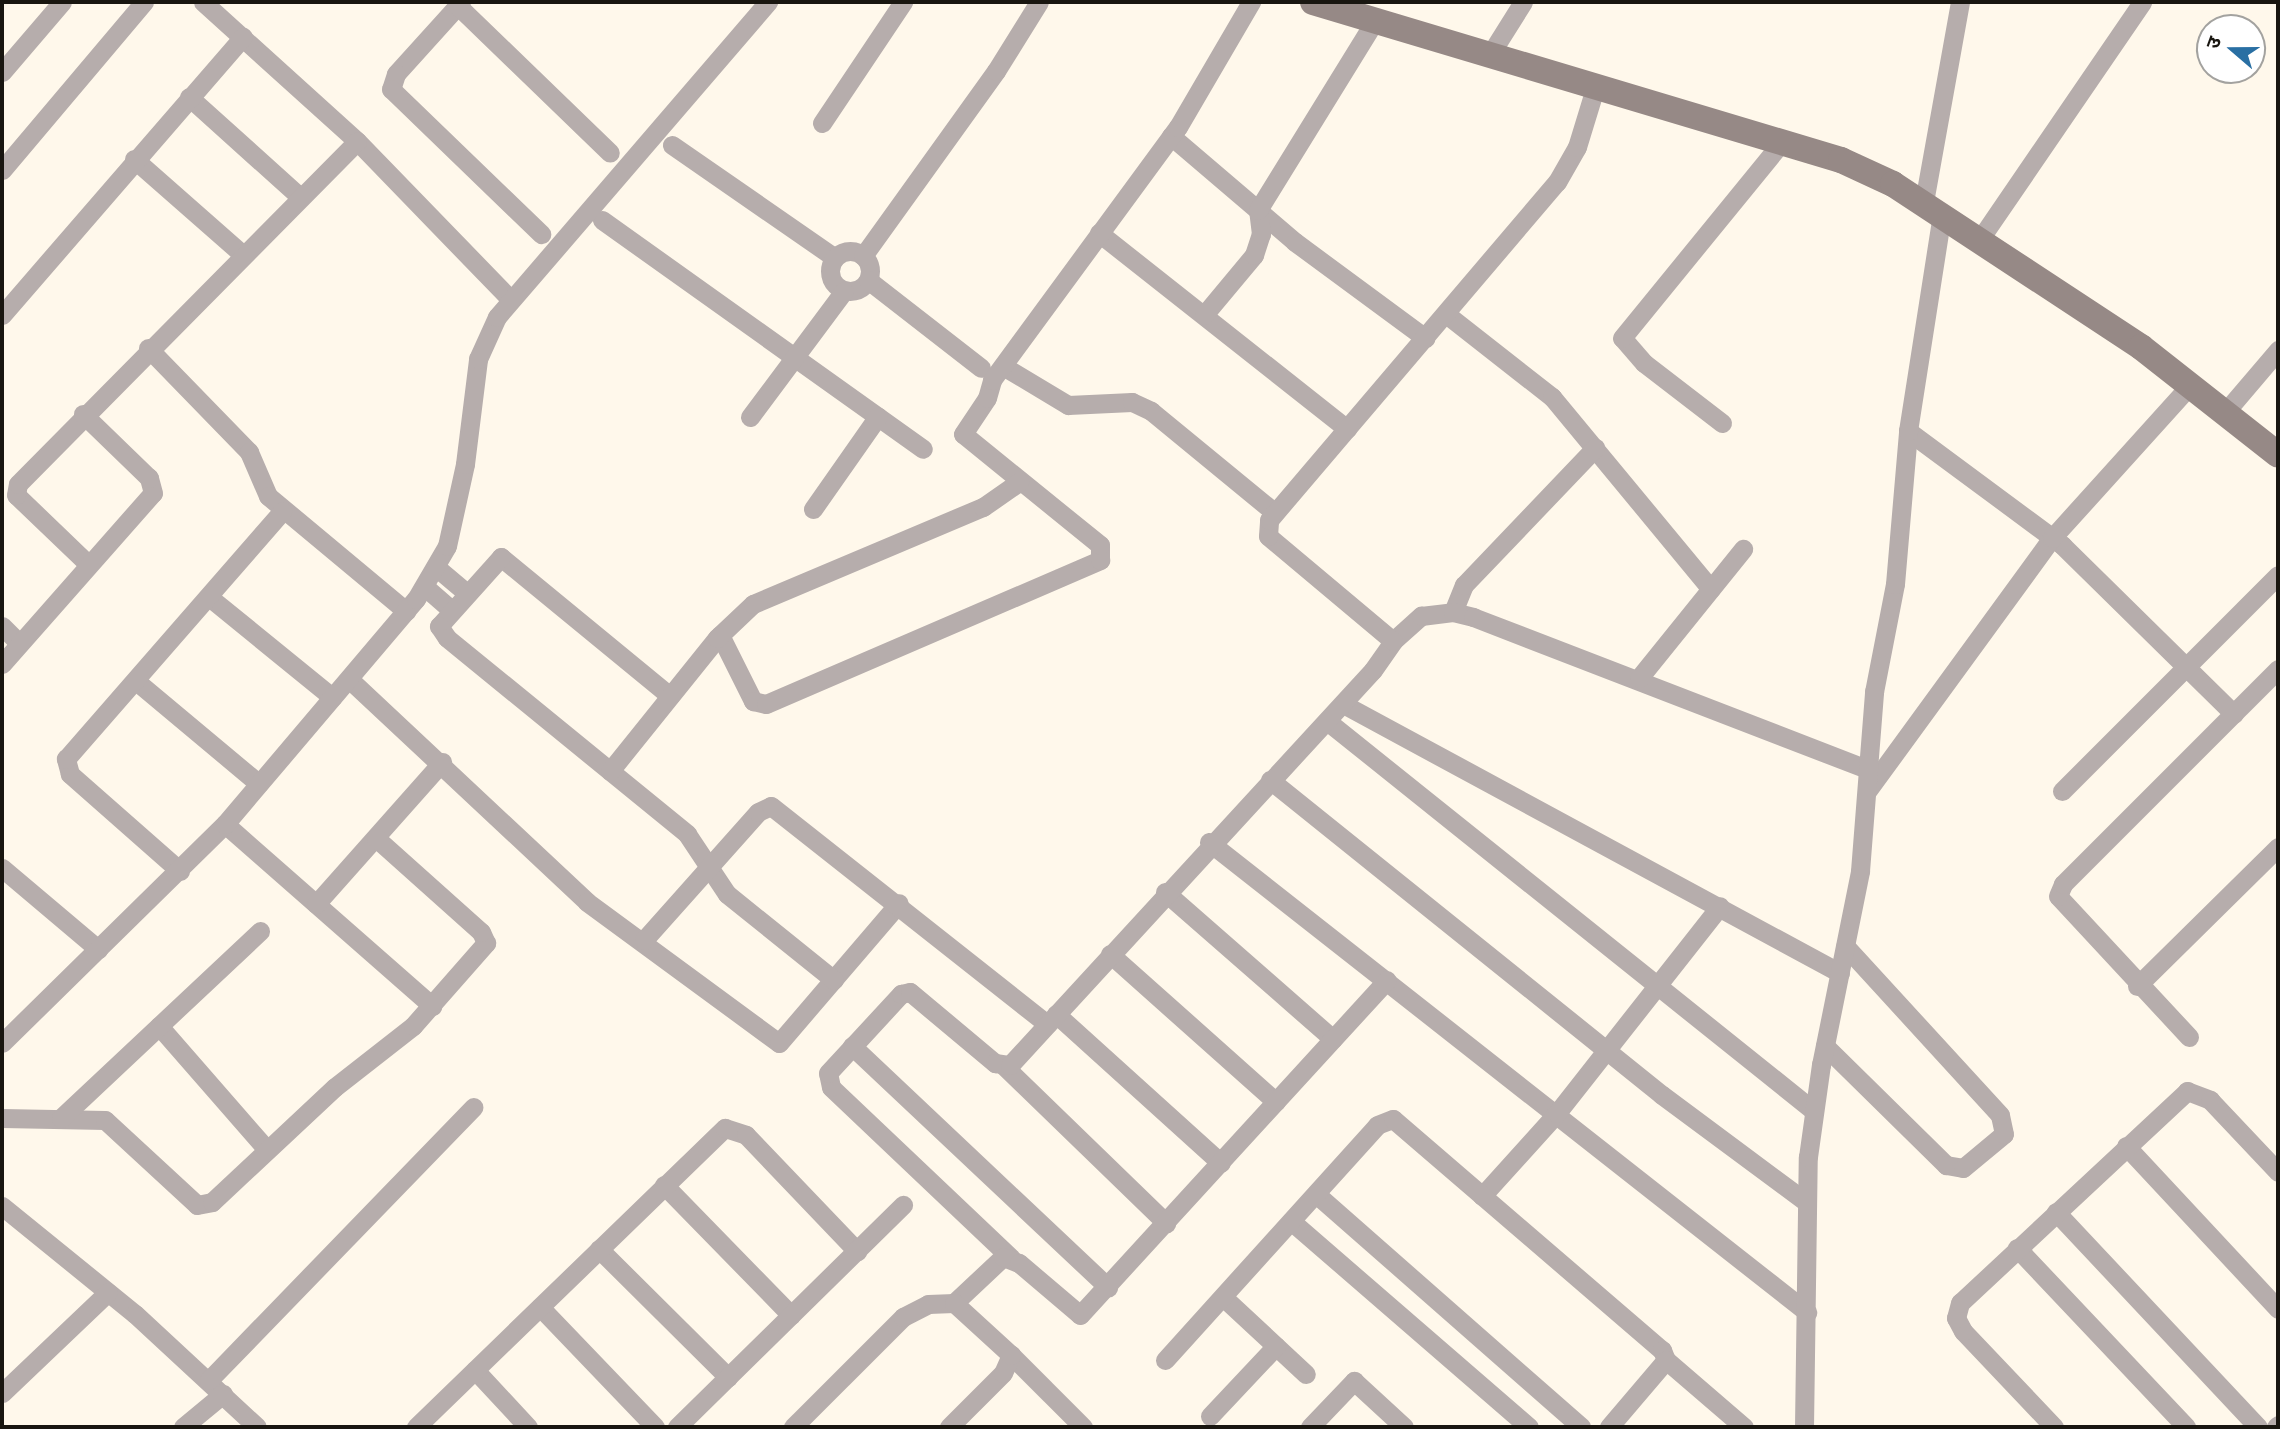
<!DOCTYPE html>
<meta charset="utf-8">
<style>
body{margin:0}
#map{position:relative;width:2280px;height:1429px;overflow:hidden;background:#fff8eb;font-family:Mulish,"Noto Sans Devanagari",sans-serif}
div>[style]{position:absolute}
.street>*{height:19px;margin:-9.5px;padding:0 9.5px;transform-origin:9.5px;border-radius:9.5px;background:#b6adac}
.street>.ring{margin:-9.5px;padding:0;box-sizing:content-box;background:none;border:19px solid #b6adac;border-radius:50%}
.secondary>*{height:26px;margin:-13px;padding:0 13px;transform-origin:13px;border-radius:13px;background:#968986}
span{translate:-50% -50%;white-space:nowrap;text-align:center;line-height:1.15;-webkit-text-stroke:7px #fff;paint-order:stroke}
.frame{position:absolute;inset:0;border:4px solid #191610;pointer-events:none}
.north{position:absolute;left:2196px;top:14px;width:70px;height:70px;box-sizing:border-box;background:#fff;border:2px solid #a3a29f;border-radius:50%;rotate:290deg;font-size:19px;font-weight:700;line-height:28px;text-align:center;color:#191610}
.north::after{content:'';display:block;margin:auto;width:24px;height:32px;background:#296fa3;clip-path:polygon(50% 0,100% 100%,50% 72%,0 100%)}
</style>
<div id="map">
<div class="street">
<i style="left:203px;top:2px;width:207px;rotate:42.1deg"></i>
<i style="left:357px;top:141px;width:220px;rotate:45.9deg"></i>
<i style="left:461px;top:2px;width:97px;rotate:132.1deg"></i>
<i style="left:396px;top:74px;width:16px;rotate:108deg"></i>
<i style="left:391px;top:89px;width:209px;rotate:44deg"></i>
<i style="left:458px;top:6px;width:211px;rotate:44deg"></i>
<i style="left:1491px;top:53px;width:60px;rotate:-57.9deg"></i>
<i style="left:2px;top:72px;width:92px;rotate:-49.4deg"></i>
<i style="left:189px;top:97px;width:148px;rotate:42deg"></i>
<i style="left:822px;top:123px;width:146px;rotate:-56.2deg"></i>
<i style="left:1171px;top:136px;width:163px;rotate:40.5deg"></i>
<i style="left:1295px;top:242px;width:162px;rotate:36.4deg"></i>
<i style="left:672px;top:145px;width:198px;rotate:34.7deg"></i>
<i style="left:134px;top:159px;width:144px;rotate:41.3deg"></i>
<i style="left:2px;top:170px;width:220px;rotate:-49.8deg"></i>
<i style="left:1924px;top:202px;width:203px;rotate:-79.8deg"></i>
<i style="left:602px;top:220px;width:394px;rotate:35.5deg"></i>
<i style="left:1099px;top:233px;width:316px;rotate:38.3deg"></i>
<i style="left:1980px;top:239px;width:287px;rotate:-55.6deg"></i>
<i class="ring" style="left:830px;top:251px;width:21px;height:21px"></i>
<i style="left:863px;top:256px;width:228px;rotate:-54.3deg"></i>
<i style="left:996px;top:71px;width:81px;rotate:-58.1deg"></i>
<i style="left:868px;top:280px;width:143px;rotate:37.9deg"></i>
<i style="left:1446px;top:314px;width:135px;rotate:38.1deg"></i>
<i style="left:1552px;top:397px;width:249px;rotate:50.4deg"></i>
<i style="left:2px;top:315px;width:368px;rotate:-49.1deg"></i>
<i style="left:1204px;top:315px;width:78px;rotate:-50.2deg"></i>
<i style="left:1254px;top:255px;width:22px;rotate:-72deg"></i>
<i style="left:1261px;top:234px;width:24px;rotate:-97deg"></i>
<i style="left:1258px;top:210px;width:225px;rotate:-58.3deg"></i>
<i style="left:148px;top:348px;width:145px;rotate:45.8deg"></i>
<i style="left:249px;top:452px;width:48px;rotate:66.6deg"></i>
<i style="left:268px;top:496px;width:180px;rotate:39.8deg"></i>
<i style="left:1003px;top:366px;width:76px;rotate:31deg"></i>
<i style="left:1068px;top:405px;width:64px;rotate:-2.7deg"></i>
<i style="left:1132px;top:402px;width:21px;rotate:25deg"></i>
<i style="left:1151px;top:411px;width:159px;rotate:39.4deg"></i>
<i style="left:2227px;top:410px;width:79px;rotate:-49.6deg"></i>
<i style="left:750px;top:417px;width:157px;rotate:-53.3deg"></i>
<i style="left:1722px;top:423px;width:98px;rotate:-142.4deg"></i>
<i style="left:1644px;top:363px;width:33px;rotate:-131deg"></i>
<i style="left:1622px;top:338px;width:252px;rotate:-50.8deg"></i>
<i style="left:1908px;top:431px;width:192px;rotate:36.5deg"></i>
<i style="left:2062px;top:545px;width:241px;rotate:44.5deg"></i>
<i style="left:813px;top:509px;width:113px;rotate:-55deg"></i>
<i style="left:87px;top:563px;width:98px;rotate:-136.2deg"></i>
<i style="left:16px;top:495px;width:11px;rotate:-80deg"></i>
<i style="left:18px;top:484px;width:482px;rotate:-45.3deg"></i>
<i style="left:437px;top:568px;width:38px;rotate:40deg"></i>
<i style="left:425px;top:587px;width:35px;rotate:41deg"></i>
<i style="left:209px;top:597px;width:159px;rotate:39.1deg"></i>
<i style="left:1453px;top:612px;width:29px;rotate:-68deg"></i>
<i style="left:1464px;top:585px;width:190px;rotate:-46.3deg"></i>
<i style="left:2px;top:626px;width:24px;rotate:45deg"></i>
<i style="left:720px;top:635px;width:74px;rotate:63.4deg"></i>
<i style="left:753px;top:701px;width:13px;rotate:13deg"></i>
<i style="left:766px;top:704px;width:364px;rotate:-23.3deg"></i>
<i style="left:1100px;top:560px;width:15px;rotate:-90deg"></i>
<i style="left:1100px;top:545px;width:176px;rotate:-141deg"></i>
<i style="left:963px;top:434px;width:43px;rotate:-56.3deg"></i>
<i style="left:987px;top:398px;width:19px;rotate:-74deg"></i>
<i style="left:992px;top:380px;width:314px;rotate:-53.7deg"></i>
<i style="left:1178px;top:127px;width:145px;rotate:-59.7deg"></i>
<i style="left:1393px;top:641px;width:38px;rotate:-42deg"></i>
<i style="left:1421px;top:616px;width:32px;rotate:-7deg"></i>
<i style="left:1453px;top:612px;width:21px;rotate:14deg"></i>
<i style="left:1473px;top:617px;width:425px;rotate:21.1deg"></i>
<i style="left:2px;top:664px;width:228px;rotate:-48.6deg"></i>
<i style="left:153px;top:493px;width:16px;rotate:-105deg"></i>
<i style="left:149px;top:478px;width:92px;rotate:-135.9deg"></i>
<i style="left:1639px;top:678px;width:166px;rotate:-51.1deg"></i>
<i style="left:349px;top:679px;width:326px;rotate:43.1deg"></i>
<i style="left:587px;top:902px;width:238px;rotate:36.3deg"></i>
<i style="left:779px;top:1043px;width:184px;rotate:-49.4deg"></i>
<i style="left:136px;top:681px;width:160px;rotate:39.9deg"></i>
<i style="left:670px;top:696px;width:219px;rotate:-140.6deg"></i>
<i style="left:501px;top:557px;width:93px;rotate:131.9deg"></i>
<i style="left:439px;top:626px;width:14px;rotate:56deg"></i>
<i style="left:447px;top:638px;width:310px;rotate:39.2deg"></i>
<i style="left:687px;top:834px;width:72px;rotate:56.3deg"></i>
<i style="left:727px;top:894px;width:137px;rotate:38.8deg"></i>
<i style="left:1343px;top:704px;width:565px;rotate:28.42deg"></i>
<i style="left:1327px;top:721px;width:624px;rotate:38.69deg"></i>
<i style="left:610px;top:771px;width:171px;rotate:-51.2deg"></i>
<i style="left:717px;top:638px;width:50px;rotate:-43.4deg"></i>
<i style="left:753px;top:604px;width:250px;rotate:-22.9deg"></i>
<i style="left:983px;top:507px;width:44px;rotate:-34.8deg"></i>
<i style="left:1270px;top:780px;width:503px;rotate:38.78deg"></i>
<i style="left:1662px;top:1095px;width:179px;rotate:36.6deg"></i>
<i style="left:1868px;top:790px;width:312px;rotate:-53.9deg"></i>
<i style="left:2052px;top:538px;width:207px;rotate:-47.9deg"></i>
<i style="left:2062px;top:791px;width:305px;rotate:-45deg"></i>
<i style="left:225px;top:824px;width:276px;rotate:41.3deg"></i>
<i style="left:1209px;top:842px;width:761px;rotate:38.17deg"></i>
<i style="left:2px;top:868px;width:126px;rotate:40.2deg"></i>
<i style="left:180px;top:871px;width:147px;rotate:-138.6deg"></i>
<i style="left:70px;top:774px;width:16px;rotate:-105deg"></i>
<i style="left:66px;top:759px;width:329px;rotate:-48.9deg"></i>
<i style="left:1165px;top:892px;width:223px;rotate:41.2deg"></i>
<i style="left:316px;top:904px;width:190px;rotate:-48.4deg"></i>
<i style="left:644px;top:940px;width:171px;rotate:-48.3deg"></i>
<i style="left:758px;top:812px;width:14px;rotate:-25deg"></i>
<i style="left:771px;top:806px;width:352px;rotate:38.3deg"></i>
<i style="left:1110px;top:954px;width:222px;rotate:41.7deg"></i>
<i style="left:2137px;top:986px;width:198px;rotate:-44.6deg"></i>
<i style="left:1056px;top:1014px;width:222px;rotate:42.1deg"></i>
<i style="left:159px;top:1026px;width:164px;rotate:48.9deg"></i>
<i style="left:2189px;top:1037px;width:192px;rotate:-132.9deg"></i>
<i style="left:2058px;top:896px;width:13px;rotate:-67deg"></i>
<i style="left:2063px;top:884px;width:304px;rotate:-45deg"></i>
<i style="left:2px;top:1043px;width:313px;rotate:-44.5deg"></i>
<i style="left:225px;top:824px;width:295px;rotate:-49.7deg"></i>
<i style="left:416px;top:599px;width:61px;rotate:-59.7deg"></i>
<i style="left:447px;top:546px;width:84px;rotate:-77.6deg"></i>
<i style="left:465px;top:464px;width:106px;rotate:-82.9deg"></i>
<i style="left:478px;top:359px;width:46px;rotate:-65.7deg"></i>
<i style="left:497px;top:317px;width:416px;rotate:-49.3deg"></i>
<i style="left:852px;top:1046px;width:352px;rotate:43.3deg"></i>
<i style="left:1825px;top:1046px;width:170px;rotate:44.5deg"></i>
<i style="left:1946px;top:1165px;width:17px;rotate:10deg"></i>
<i style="left:1963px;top:1168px;width:53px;rotate:-39.7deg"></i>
<i style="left:2004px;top:1134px;width:19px;rotate:-102deg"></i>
<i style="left:2000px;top:1115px;width:229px;rotate:-132.5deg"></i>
<i style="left:1004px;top:1066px;width:226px;rotate:44.1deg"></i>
<i style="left:2px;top:1118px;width:103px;rotate:1.1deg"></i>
<i style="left:105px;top:1120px;width:125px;rotate:42.7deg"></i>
<i style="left:197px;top:1205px;width:15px;rotate:-11deg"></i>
<i style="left:212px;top:1202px;width:168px;rotate:-43.1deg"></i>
<i style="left:335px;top:1087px;width:99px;rotate:-38deg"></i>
<i style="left:413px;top:1026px;width:111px;rotate:-48.7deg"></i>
<i style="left:486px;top:943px;width:12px;rotate:-114deg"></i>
<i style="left:481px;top:932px;width:141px;rotate:-138.2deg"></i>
<i style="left:61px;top:1118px;width:273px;rotate:-43.2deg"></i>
<i style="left:2126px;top:1146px;width:223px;rotate:47deg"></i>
<i style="left:664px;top:1185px;width:182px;rotate:45.7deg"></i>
<i style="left:1316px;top:1194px;width:353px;rotate:41.3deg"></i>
<i style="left:1482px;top:1196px;width:112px;rotate:-47.9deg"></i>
<i style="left:1557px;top:1113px;width:263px;rotate:-51.8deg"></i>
<i style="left:2px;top:1206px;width:171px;rotate:39.1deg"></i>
<i style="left:135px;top:1314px;width:166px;rotate:42.8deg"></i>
<i style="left:2056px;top:1212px;width:295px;rotate:46.8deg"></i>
<i style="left:1291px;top:1221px;width:315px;rotate:40.9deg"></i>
<i style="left:2017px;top:1248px;width:246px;rotate:46.6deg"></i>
<i style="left:599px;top:1249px;width:182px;rotate:44.8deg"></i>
<i style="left:1011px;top:1258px;width:248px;rotate:-136.5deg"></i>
<i style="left:831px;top:1087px;width:14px;rotate:-102deg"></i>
<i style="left:828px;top:1073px;width:108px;rotate:-47.3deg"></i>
<i style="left:901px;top:994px;width:9px;rotate:-13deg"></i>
<i style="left:910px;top:992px;width:111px;rotate:39.9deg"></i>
<i style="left:995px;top:1063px;width:15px;rotate:8deg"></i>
<i style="left:1010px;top:1065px;width:536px;rotate:-47.42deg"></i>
<i style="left:1373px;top:670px;width:35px;rotate:-55deg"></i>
<i style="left:1393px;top:641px;width:163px;rotate:-140deg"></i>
<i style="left:1268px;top:536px;width:16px;rotate:-86deg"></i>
<i style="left:1269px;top:520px;width:444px;rotate:-49.6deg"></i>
<i style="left:1557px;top:182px;width:40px;rotate:-60.3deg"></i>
<i style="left:1577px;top:147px;width:62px;rotate:-73deg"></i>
<i style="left:1223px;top:1297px;width:113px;rotate:42.9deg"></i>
<i style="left:540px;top:1307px;width:166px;rotate:46.2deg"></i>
<i style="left:1011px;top:1355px;width:102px;rotate:45deg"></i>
<i style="left:1165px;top:1360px;width:316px;rotate:-47.9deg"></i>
<i style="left:1377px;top:1125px;width:17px;rotate:-21deg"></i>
<i style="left:1393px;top:1119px;width:355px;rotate:40.7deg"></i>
<i style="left:1662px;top:1350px;width:11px;rotate:68deg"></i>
<i style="left:1666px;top:1360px;width:88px;rotate:130.4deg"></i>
<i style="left:1666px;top:1360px;width:103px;rotate:40.7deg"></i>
<i style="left:475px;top:1370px;width:78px;rotate:47.1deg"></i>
<i style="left:209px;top:1380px;width:380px;rotate:-45.9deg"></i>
<i style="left:2px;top:1393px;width:146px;rotate:-43.6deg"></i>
<i style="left:1210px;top:1416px;width:96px;rotate:-46.7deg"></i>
<i style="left:183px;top:1427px;width:52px;rotate:-39.5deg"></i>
<i style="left:416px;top:1427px;width:430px;rotate:-44.1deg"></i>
<i style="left:725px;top:1128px;width:22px;rotate:18deg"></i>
<i style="left:746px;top:1135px;width:161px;rotate:46.3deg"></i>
<i style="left:677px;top:1427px;width:317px;rotate:-44.5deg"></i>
<i style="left:793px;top:1427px;width:156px;rotate:-45deg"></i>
<i style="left:903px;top:1317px;width:28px;rotate:-27deg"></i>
<i style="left:928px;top:1304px;width:26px;rotate:-2deg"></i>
<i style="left:954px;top:1303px;width:67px;rotate:-43.2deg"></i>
<i style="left:1003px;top:1257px;width:17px;rotate:21deg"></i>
<i style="left:1019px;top:1263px;width:80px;rotate:40.4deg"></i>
<i style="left:1080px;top:1315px;width:454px;rotate:-47.5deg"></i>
<i style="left:949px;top:1427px;width:76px;rotate:-45deg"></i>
<i style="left:1003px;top:1373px;width:20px;rotate:-66deg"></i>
<i style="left:1011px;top:1355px;width:77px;rotate:-137.6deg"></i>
<i style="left:1310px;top:1427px;width:64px;rotate:-46.3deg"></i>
<i style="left:1354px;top:1381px;width:68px;rotate:42.6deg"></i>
<i style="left:1804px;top:1427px;width:270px;rotate:-89.2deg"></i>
<i style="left:1808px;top:1157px;width:93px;rotate:-82deg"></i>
<i style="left:1821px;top:1065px;width:198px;rotate:-78.6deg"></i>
<i style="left:1860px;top:871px;width:180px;rotate:-85.5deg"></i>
<i style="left:1874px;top:692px;width:110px;rotate:-79deg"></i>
<i style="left:1895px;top:584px;width:154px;rotate:-85.1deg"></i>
<i style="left:1908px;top:431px;width:220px;rotate:-81.1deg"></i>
<i style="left:2054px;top:1427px;width:132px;rotate:-133.5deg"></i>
<i style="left:1963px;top:1331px;width:15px;rotate:-118deg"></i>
<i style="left:1956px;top:1318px;width:16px;rotate:-75deg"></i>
<i style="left:1960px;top:1303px;width:311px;rotate:-43deg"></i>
<i style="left:2187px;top:1091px;width:25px;rotate:21deg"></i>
<i style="left:2210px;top:1100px;width:99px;rotate:46.6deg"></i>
<i style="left:2276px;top:1427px;width:3px;rotate:-45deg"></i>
</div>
<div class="secondary">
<i style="left:1313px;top:2px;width:551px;rotate:16.66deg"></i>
<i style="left:1841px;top:160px;width:57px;rotate:24.8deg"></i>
<i style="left:1893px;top:184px;width:297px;rotate:33.3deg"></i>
<i style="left:2141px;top:347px;width:174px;rotate:38.2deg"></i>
</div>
<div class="frame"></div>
<div class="north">उ</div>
</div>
